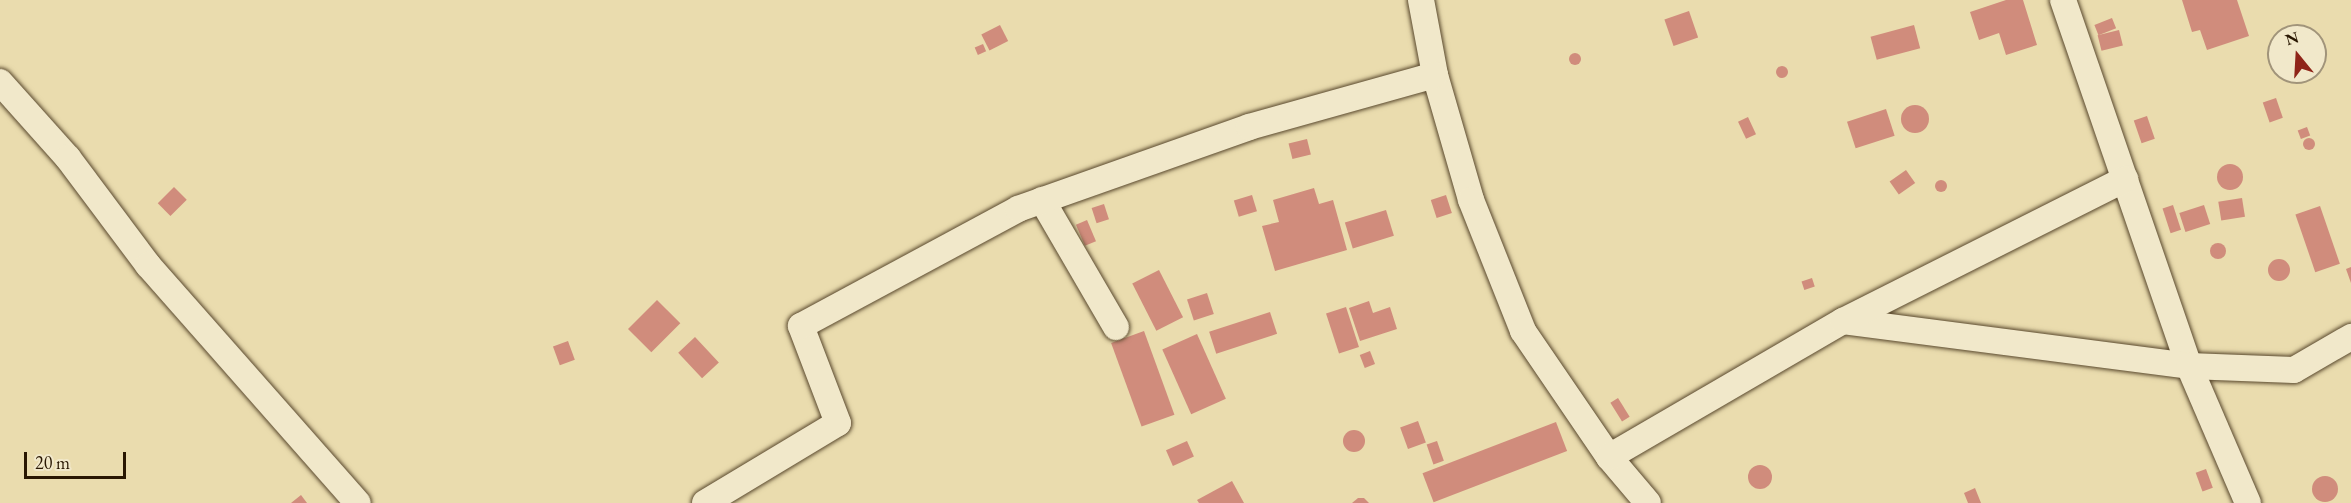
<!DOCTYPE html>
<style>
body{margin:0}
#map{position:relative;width:2351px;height:503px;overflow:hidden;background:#eadcae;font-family:"EB Garamond",serif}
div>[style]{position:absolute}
.building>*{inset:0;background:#d08c7c;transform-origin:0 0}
.round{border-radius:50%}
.roads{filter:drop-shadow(0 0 2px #59482d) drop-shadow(0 0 2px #59482d)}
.minor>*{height:26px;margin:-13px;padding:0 13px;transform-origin:13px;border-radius:13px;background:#f1e8ca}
span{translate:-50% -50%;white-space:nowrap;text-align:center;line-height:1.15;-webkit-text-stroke:4.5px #f1e8ca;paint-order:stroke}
.north{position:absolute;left:2267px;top:24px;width:60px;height:60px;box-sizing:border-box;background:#f1e8ca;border:2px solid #a1947a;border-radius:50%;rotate:342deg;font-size:16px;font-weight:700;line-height:24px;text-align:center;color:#291702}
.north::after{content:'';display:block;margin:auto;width:21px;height:27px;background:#8f2418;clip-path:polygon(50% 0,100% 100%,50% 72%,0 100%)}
.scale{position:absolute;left:24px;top:452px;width:102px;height:27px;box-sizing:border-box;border:3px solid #291702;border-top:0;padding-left:8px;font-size:18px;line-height:21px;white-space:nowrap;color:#291702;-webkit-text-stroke:4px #f1e8ca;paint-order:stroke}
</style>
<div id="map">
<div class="building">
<i style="clip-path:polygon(2006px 0,2023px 0,2037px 45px,2006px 55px,1999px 33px,1979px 40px,1970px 12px)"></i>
<i style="clip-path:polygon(2182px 0,2237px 0,2249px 36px,2207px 50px,2200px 30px,2192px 32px)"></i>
<i style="left:1689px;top:11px;width:28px;height:26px;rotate:71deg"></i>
<i style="left:2112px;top:18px;width:11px;height:19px;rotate:68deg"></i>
<i style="left:1000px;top:25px;width:18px;height:21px;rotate:63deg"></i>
<i style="left:1914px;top:25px;width:24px;height:45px;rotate:75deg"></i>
<i style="left:2119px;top:30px;width:16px;height:22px;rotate:76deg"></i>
<i style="left:983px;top:44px;width:8px;height:9px;rotate:67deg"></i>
<i class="round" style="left:1569px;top:53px;width:12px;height:12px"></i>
<i class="round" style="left:1776px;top:66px;width:12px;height:12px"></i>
<i style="left:2276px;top:98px;width:21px;height:14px;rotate:71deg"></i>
<i class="round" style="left:1901px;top:105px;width:28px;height:28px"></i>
<i style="left:1886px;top:109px;width:28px;height:41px;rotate:72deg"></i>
<i style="left:2147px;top:116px;width:24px;height:14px;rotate:71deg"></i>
<i style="left:1748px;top:117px;width:19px;height:11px;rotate:65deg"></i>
<i style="left:2307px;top:127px;width:9px;height:10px;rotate:69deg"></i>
<i class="round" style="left:2303px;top:138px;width:12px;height:12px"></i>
<i style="left:1307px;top:139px;width:16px;height:19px;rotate:76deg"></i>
<i class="round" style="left:2217px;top:164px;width:26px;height:26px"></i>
<i style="left:1906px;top:170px;width:16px;height:20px;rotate:55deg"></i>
<i class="round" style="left:1935px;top:180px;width:12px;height:12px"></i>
<i style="left:174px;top:187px;width:18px;height:23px;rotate:45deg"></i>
<i style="clip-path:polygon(1314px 188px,1319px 204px,1333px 200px,1347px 250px,1275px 271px,1262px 226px,1279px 222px,1273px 200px)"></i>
<i style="left:1252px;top:195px;width:17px;height:19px;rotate:73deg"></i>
<i style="left:1446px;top:195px;width:19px;height:16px;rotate:72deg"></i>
<i style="left:2242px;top:198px;width:19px;height:24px;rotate:81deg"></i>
<i style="left:1104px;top:204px;width:16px;height:13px;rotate:72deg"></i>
<i style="left:2173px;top:205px;width:26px;height:11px;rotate:72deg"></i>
<i style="left:2204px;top:205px;width:20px;height:26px;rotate:72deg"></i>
<i style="left:2320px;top:206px;width:61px;height:26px;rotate:71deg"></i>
<i style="left:1386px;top:210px;width:27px;height:43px;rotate:73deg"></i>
<i style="left:1087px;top:220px;width:23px;height:12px;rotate:67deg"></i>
<i class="round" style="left:2210px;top:243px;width:16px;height:16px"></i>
<i class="round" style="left:2268px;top:259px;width:22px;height:22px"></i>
<i style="clip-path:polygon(2351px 267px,2351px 283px,2346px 269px)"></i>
<i style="left:1159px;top:270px;width:53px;height:30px;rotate:63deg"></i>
<i style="left:1812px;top:278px;width:9px;height:11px;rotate:72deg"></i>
<i style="left:1207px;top:293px;width:22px;height:21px;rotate:72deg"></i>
<i style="left:657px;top:300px;width:33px;height:41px;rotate:45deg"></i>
<i style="clip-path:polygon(1369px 301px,1373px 313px,1390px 307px,1397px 329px,1360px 341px,1349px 308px)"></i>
<i style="left:1346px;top:307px;width:42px;height:21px;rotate:72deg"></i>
<i style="left:1270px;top:312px;width:23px;height:64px;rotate:72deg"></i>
<i style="left:1144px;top:331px;width:89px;height:35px;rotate:70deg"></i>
<i style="left:1197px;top:334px;width:71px;height:38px;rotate:66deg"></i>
<i style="left:695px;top:337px;width:35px;height:23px;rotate:47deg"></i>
<i style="left:568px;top:341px;width:20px;height:16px;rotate:70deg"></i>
<i style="left:1370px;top:351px;width:14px;height:11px;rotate:69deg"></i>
<i style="left:1618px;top:398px;width:22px;height:9px;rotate:58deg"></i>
<i style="left:1418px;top:421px;width:23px;height:19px;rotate:70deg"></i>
<i style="left:1556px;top:422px;width:31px;height:143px;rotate:69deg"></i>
<i class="round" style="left:1343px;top:430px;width:22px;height:22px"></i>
<i style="left:1187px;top:441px;width:17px;height:23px;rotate:66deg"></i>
<i style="left:1437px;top:441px;width:21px;height:11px;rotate:71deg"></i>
<i class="round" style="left:1748px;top:465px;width:24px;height:24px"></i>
<i style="left:2206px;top:469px;width:20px;height:11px;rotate:70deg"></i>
<i class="round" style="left:2312px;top:476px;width:26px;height:26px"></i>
<i style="clip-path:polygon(1232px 481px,1244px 503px,1199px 503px,1197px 500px)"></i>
<i style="clip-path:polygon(1975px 488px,1981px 503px,1968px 503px,1964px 493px)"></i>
<i style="clip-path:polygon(301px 495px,307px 503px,291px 503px)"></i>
<i style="clip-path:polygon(1358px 498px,1364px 498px,1369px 503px,1352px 503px)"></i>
</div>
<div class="roads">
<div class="minor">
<i style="left:1421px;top:0;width:76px;rotate:79.4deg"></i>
<i style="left:1435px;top:75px;width:130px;rotate:73.9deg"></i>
<i style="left:1471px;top:200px;width:141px;rotate:68.3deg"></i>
<i style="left:1523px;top:331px;width:153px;rotate:55.7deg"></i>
<i style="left:1609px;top:457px;width:60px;rotate:49.7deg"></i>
<i style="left:2063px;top:0;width:387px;rotate:71deg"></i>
<i style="left:2189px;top:366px;width:149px;rotate:66.7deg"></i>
<i style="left:0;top:82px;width:102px;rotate:48.2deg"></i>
<i style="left:68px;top:158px;width:134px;rotate:53.2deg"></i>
<i style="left:148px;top:265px;width:317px;rotate:48.6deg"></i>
<i style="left:1042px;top:200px;width:147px;rotate:59.8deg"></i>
<i style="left:1843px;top:321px;width:349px;rotate:7.4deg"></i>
<i style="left:2189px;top:366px;width:105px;rotate:2.2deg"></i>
<i style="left:2294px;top:370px;width:66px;rotate:-30.1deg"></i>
<i style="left:1609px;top:457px;width:271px;rotate:-30.2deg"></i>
<i style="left:1843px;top:321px;width:316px;rotate:-26.7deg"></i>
<i style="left:705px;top:503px;width:155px;rotate:-31deg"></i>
<i style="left:838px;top:423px;width:104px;rotate:-110.9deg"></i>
<i style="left:801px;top:326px;width:247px;rotate:-28.3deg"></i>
<i style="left:1018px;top:209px;width:245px;rotate:-19.5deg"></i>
<i style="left:1249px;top:127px;width:193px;rotate:-15.6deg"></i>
</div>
</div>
<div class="north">N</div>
<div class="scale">20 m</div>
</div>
